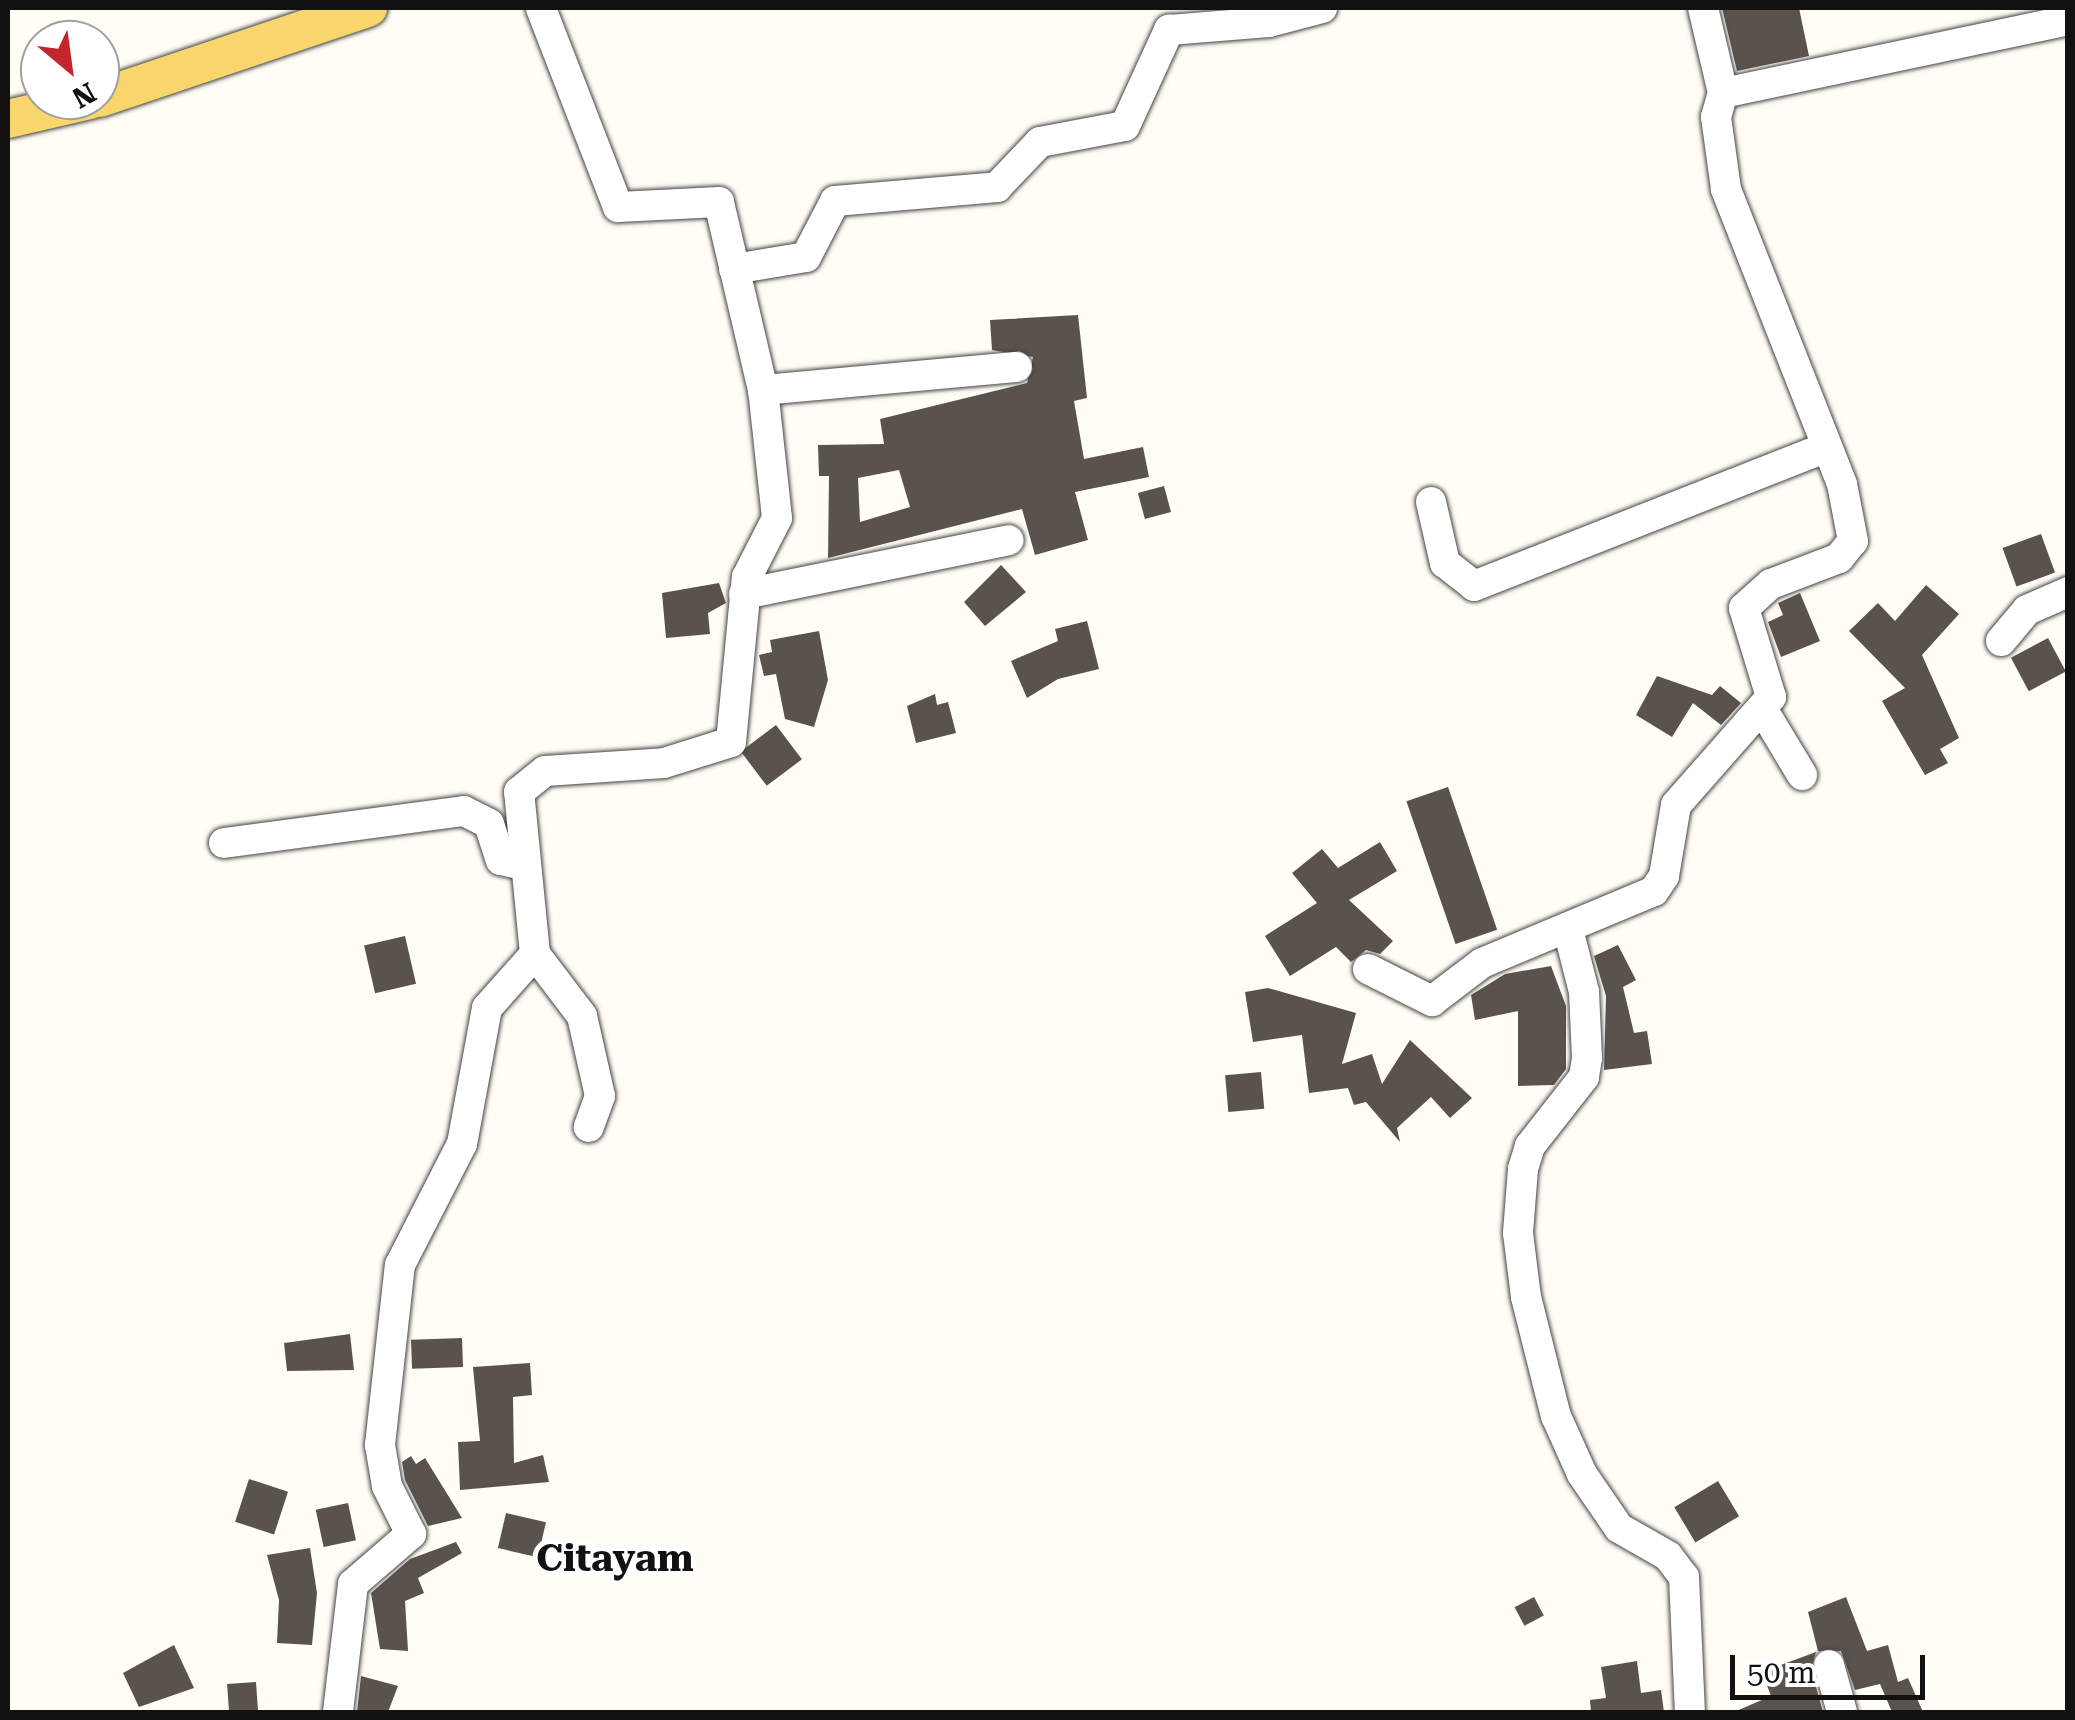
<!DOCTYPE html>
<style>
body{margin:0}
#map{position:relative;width:2075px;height:1720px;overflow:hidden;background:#fffdf5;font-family:"Roboto Serif",serif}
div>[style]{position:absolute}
.building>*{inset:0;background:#5a524d;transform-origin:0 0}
.roads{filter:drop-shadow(0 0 2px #444) drop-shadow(0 0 2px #444)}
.minor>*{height:30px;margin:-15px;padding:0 15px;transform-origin:15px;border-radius:15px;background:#fff}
.major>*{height:38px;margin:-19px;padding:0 19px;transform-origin:19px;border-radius:19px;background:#f9d66b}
span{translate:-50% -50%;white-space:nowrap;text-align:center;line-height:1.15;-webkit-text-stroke:10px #fff;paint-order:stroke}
.quarter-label{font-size:38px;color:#111;font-weight:700}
.frame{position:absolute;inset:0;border:10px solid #111;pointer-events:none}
.north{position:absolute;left:20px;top:20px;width:100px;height:100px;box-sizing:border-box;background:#fff;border:2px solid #a0a0a0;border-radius:50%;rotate:151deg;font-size:28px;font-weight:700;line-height:40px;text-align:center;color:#111}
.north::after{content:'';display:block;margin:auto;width:35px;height:45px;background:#c4262e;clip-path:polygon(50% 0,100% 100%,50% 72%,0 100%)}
.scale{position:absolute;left:1730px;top:1655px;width:195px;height:45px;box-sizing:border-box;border:5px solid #111;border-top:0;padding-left:12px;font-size:30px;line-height:35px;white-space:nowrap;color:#111;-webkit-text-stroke:8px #fff;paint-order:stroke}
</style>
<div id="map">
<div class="building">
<i style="clip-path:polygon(1722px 8px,1799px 8px,1809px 56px,1737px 71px)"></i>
<i style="clip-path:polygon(evenodd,1078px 315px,1087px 398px,1074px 401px,1084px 459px,1143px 447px,1149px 477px,1075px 492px,1088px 540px,1035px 555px,1022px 509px,828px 558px,829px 476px,819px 476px,818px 445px,884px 444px,880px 419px,1027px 383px,1033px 357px,992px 350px,990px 320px,1078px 315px,899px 470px,910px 507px,860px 522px,858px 478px,899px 470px)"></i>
<i style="left:1164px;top:486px;width:27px;height:27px;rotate:75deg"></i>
<i style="left:2041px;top:534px;width:41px;height:41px;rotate:70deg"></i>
<i style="clip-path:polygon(1001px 565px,1026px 592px,985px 626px,964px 602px)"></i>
<i style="clip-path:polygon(719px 583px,726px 603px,708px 613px,710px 634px,666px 638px,662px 593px)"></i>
<i style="clip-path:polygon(1926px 585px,1959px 614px,1922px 655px,1959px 738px,1940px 749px,1948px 763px,1925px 775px,1882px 701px,1905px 688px,1849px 631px,1878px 603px,1895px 621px)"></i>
<i style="clip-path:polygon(1800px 593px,1820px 641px,1781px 657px,1768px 622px,1783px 615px,1778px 603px)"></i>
<i style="clip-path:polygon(1087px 621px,1099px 669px,1058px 679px,1027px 698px,1011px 661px,1058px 641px,1055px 629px)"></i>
<i style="clip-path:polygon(819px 631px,828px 680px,814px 727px,785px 719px,776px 674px,764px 676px,759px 655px,772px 652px,770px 640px)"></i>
<i style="left:2048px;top:638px;width:38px;height:42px;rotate:62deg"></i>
<i style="clip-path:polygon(1657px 676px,1712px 695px,1720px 686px,1741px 703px,1721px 725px,1693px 703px,1672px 737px,1636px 715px)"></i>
<i style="clip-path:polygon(935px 694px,937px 705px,948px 702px,956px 733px,916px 743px,907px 706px)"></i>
<i style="left:776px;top:725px;width:43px;height:44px;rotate:53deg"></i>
<i style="left:1448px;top:787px;width:151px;height:44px;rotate:71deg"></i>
<i style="clip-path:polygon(1380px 842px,1397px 871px,1349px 900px,1393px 941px,1380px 954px,1366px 950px,1351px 962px,1336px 947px,1290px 976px,1265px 936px,1317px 903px,1292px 873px,1322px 849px,1338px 868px)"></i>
<i style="left:405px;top:936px;width:49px;height:42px;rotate:77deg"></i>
<i style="clip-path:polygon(1618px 945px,1636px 980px,1623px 987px,1634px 1033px,1647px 1031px,1652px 1064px,1604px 1070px,1606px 996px,1594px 956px)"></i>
<i style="clip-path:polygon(1551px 966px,1566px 1006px,1566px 1069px,1554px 1085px,1518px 1086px,1518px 1011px,1475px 1020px,1471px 995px,1505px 974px)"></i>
<i style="clip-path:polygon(1268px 988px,1356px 1013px,1342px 1064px,1372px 1054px,1382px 1084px,1410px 1040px,1472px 1098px,1450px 1118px,1431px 1097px,1397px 1128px,1400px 1142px,1366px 1102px,1354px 1105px,1348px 1088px,1309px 1093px,1302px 1035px,1253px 1042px,1245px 992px)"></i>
<i style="left:1261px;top:1072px;width:37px;height:36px;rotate:85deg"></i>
<i style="clip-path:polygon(350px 1334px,354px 1370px,287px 1371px,284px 1343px)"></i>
<i style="left:462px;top:1338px;width:29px;height:51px;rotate:88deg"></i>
<i style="clip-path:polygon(530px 1363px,532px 1395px,513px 1397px,514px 1463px,543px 1455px,549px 1482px,460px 1490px,458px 1442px,480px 1441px,473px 1367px)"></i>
<i style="clip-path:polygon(411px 1456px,416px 1464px,425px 1458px,462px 1518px,428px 1526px,405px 1480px,402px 1462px)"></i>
<i style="left:249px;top:1479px;width:41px;height:45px;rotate:18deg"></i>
<i style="left:1718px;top:1481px;width:41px;height:51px;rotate:59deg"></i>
<i style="left:348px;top:1503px;width:38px;height:33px;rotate:78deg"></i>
<i style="left:506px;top:1513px;width:41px;height:36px;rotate:13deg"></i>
<i style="clip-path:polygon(456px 1542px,462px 1553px,418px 1578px,424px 1593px,405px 1601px,408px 1651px,380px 1649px,371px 1593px,410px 1559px)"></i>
<i style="clip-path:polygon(310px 1548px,317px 1593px,312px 1645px,277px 1643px,279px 1600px,267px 1555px)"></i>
<i style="left:1534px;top:1597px;width:21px;height:22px;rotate:62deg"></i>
<i style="clip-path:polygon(1846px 1597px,1867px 1651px,1888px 1645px,1898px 1682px,1908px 1678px,1923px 1712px,1892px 1712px,1880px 1684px,1855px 1690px,1841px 1651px,1818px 1651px,1808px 1612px)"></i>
<i style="clip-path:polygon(174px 1645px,194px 1688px,139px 1707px,123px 1673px)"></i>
<i style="clip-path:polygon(1816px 1652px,1811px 1669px,1823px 1712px,1734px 1712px,1771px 1696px,1762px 1672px)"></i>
<i style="clip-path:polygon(1637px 1661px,1641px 1693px,1661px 1690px,1664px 1712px,1591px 1712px,1590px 1700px,1606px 1698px,1601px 1667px)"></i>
<i style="clip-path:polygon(361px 1676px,398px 1686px,388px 1712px,357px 1712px)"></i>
<i style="left:256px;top:1682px;width:30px;height:29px;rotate:86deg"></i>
</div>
<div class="roads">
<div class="minor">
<i style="left:1723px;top:93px;width:353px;rotate:-11.9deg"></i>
<i style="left:734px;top:269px;width:73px;rotate:-9.5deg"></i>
<i style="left:806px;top:257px;width:63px;rotate:-62.6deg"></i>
<i style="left:835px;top:201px;width:163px;rotate:-4.9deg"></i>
<i style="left:997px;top:187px;width:62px;rotate:-46.3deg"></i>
<i style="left:1040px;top:142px;width:86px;rotate:-10.7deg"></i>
<i style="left:1125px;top:126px;width:106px;rotate:-65.4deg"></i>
<i style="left:1169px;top:30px;width:100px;rotate:-4.6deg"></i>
<i style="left:1269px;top:22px;width:55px;rotate:-14.8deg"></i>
<i style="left:763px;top:390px;width:255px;rotate:-5.2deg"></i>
<i style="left:1431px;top:502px;width:63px;rotate:77.1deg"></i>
<i style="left:1445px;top:563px;width:37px;rotate:38deg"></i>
<i style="left:1474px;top:586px;width:374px;rotate:-21.5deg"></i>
<i style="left:744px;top:594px;width:270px;rotate:-11.5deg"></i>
<i style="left:2001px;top:641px;width:40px;rotate:-50deg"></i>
<i style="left:2027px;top:610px;width:45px;rotate:-23.7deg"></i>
<i style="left:1763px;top:710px;width:76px;rotate:59deg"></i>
<i style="left:224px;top:843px;width:242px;rotate:-7.6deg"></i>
<i style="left:464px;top:811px;width:28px;rotate:27deg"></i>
<i style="left:489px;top:824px;width:38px;rotate:72deg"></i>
<i style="left:501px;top:860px;width:22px;rotate:13deg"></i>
<i style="left:1568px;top:929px;width:65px;rotate:75.7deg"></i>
<i style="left:1584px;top:992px;width:66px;rotate:87.4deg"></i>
<i style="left:1587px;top:1058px;width:19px;rotate:99deg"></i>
<i style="left:1584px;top:1077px;width:88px;rotate:128deg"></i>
<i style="left:1530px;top:1146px;width:24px;rotate:107deg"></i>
<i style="left:1523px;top:1169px;width:64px;rotate:94.5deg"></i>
<i style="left:1518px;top:1233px;width:64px;rotate:82.9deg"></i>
<i style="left:1526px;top:1297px;width:123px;rotate:75.9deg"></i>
<i style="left:1556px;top:1416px;width:64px;rotate:65.9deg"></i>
<i style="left:1582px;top:1474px;width:65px;rotate:55.6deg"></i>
<i style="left:1619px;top:1528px;width:56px;rotate:29.7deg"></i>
<i style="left:1668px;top:1556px;width:26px;rotate:53deg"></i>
<i style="left:1684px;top:1577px;width:135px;rotate:87.5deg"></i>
<i style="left:535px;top:954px;width:78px;rotate:52.8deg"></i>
<i style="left:582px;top:1016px;width:82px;rotate:77.3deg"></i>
<i style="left:600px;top:1096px;width:33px;rotate:110deg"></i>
<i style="left:1368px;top:969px;width:72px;rotate:26.6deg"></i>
<i style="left:1432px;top:1001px;width:63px;rotate:-37.2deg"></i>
<i style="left:1482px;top:963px;width:186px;rotate:-22.7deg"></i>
<i style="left:1654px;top:891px;width:18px;rotate:-56deg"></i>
<i style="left:1664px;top:876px;width:72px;rotate:-80.4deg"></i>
<i style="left:1676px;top:805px;width:144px;rotate:-48.7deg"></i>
<i style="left:1771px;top:697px;width:93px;rotate:-106.9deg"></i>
<i style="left:1744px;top:608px;width:36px;rotate:-42deg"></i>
<i style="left:1771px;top:584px;width:73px;rotate:-20.9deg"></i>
<i style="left:1839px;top:558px;width:22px;rotate:-51deg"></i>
<i style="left:1853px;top:541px;width:58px;rotate:-100.9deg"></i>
<i style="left:1842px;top:484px;width:317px;rotate:-111.5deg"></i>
<i style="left:1726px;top:189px;width:73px;rotate:-97.9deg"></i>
<i style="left:1716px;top:117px;width:25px;rotate:-74deg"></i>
<i style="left:1723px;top:93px;width:87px;rotate:-103.2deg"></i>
<i style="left:1829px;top:1665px;width:49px;rotate:74.5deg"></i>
<i style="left:338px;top:1712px;width:129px;rotate:-83.3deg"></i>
<i style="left:353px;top:1584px;width:77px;rotate:-40.8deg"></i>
<i style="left:411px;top:1534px;width:54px;rotate:-116.6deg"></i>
<i style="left:387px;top:1486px;width:42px;rotate:-99.7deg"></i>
<i style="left:380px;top:1445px;width:181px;rotate:-83.7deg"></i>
<i style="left:400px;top:1265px;width:136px;rotate:-62.9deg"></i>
<i style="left:462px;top:1144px;width:138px;rotate:-79.6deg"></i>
<i style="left:487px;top:1008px;width:72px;rotate:-48.4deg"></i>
<i style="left:535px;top:954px;width:163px;rotate:-95.6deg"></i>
<i style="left:519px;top:792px;width:33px;rotate:-39deg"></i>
<i style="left:545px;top:771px;width:119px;rotate:-3.8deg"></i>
<i style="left:664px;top:763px;width:70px;rotate:-17.4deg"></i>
<i style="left:731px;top:742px;width:166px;rotate:-84.5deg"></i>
<i style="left:747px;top:577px;width:66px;rotate:-63deg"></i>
<i style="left:777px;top:518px;width:129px;rotate:-96.2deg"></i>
<i style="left:763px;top:390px;width:193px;rotate:-103.2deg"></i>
<i style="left:719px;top:202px;width:101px;rotate:177.2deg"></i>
<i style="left:618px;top:207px;width:213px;rotate:-111.2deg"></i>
</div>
<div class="major">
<i style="left:100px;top:98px;width:283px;rotate:-18.6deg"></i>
<i style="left:8px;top:119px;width:84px;rotate:-13deg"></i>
</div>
</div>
<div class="quarter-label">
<span style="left:615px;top:1559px">Citayam</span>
</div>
<div class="frame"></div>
<div class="north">N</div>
<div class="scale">50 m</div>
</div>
